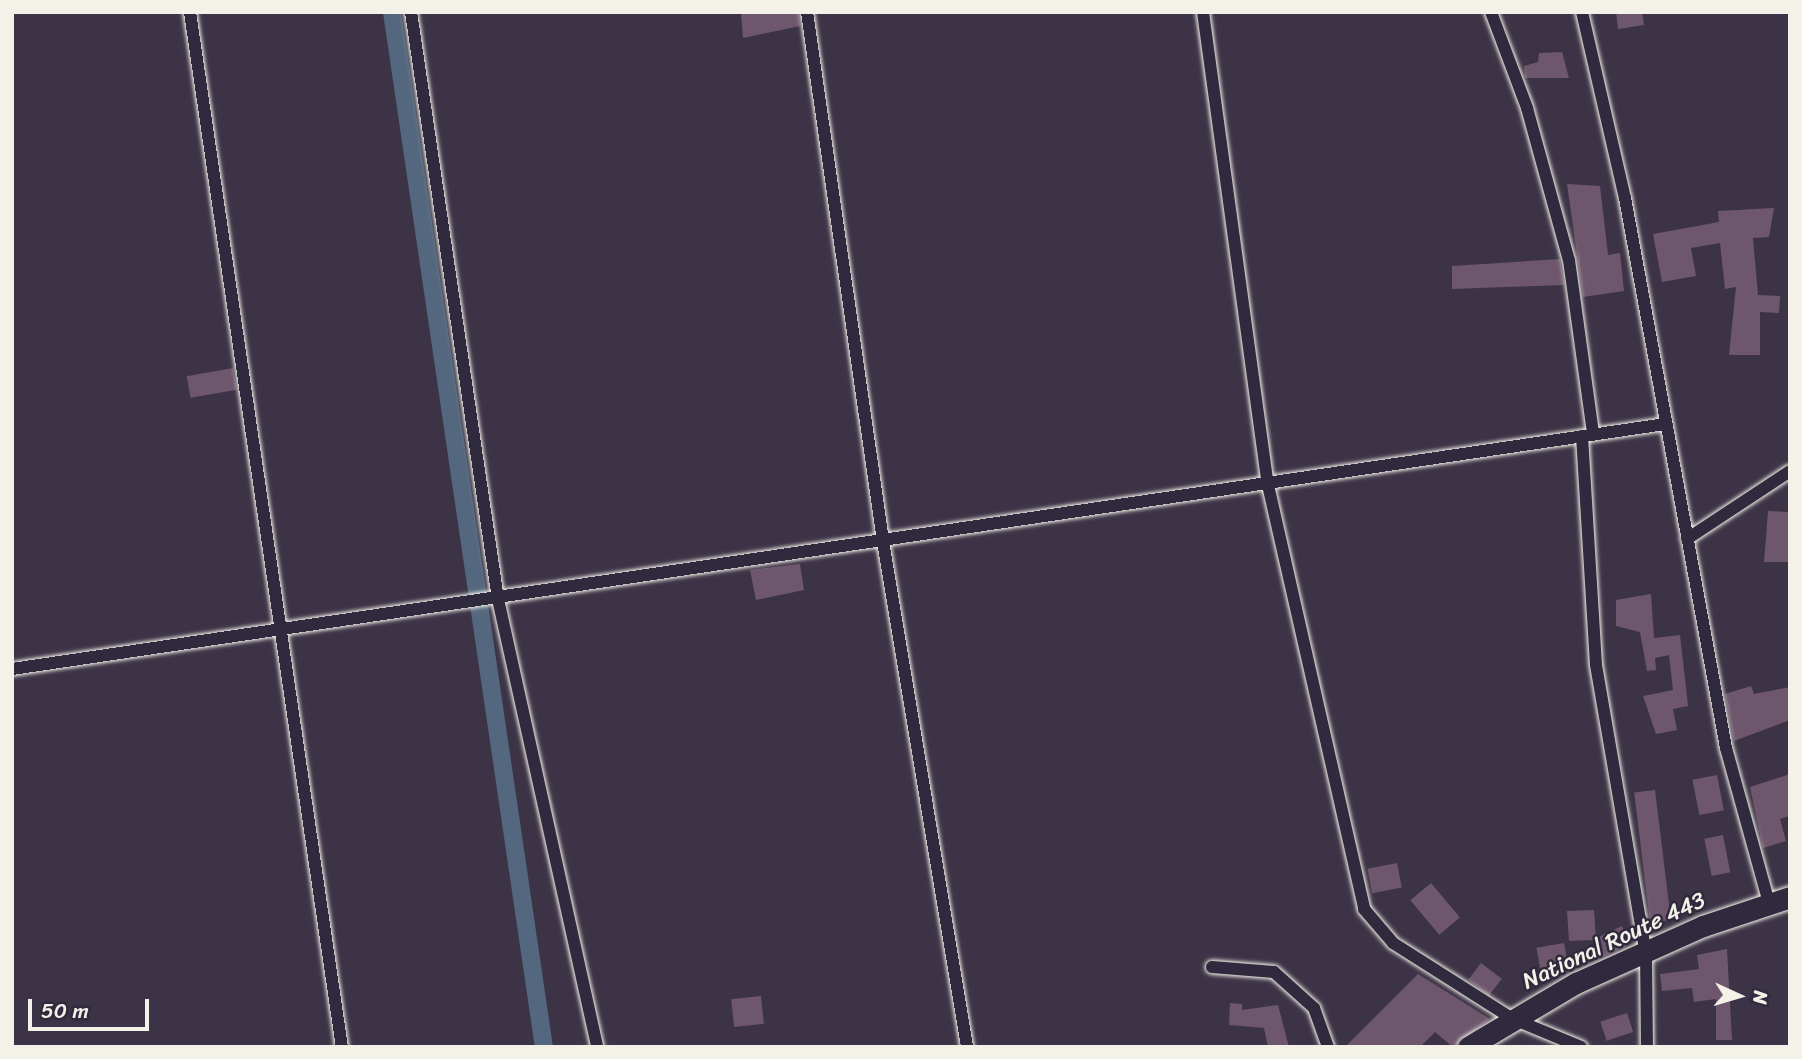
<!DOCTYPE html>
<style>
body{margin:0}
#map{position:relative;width:1802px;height:1059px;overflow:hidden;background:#3c3346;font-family:Sriracha,sans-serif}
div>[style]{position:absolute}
.canal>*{height:18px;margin:-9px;padding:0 9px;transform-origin:9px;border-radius:9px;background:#53687e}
.building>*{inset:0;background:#6e576c;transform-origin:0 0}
.roads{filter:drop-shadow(0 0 2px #f4f1e8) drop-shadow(0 0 2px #f4f1e8)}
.minor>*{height:12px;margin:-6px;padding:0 6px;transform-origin:6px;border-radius:6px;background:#2f2a3d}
.trunk>*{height:21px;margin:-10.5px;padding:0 10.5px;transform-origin:10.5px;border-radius:10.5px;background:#2f2a3d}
span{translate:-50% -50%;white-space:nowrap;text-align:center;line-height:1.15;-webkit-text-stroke:5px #2f2a3d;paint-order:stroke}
.street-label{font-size:23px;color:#f4f1e8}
.frame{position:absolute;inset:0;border:14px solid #f4f1e8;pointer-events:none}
.north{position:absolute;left:1704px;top:961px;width:70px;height:70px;-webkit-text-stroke:5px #2f2a3d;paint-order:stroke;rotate:94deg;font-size:19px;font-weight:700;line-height:28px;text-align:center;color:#f4f1e8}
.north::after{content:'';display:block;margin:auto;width:24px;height:32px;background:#f4f1e8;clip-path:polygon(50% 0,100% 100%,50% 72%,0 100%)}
.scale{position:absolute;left:28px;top:999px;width:121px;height:32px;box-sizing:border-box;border:4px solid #f4f1e8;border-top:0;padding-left:9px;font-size:21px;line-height:24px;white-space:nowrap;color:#f4f1e8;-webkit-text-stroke:5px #2f2a3d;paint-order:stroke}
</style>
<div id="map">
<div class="canal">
<i style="left:392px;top:12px;width:1046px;rotate:81.65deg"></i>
</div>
<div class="building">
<i style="clip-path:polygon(741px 12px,798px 12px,800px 26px,743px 38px)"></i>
<i style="clip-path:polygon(1616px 12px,1642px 12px,1644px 25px,1618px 29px)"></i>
<i style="clip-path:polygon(1562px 52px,1569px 78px,1525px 78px,1524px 66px,1538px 62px,1539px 53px)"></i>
<i style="clip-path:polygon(1567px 184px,1600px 186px,1608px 255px,1620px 253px,1624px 291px,1583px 297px)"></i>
<i style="clip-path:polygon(1774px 208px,1769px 237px,1753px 238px,1758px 295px,1780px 296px,1779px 313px,1760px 312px,1760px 355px,1729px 355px,1736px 287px,1725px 289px,1720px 243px,1691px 248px,1696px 276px,1662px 282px,1653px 234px,1719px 222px,1718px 211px)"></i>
<i style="clip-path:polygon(1560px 259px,1564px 285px,1452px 289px,1452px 266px)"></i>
<i style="left:233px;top:368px;width:22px;height:47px;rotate:80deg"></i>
<i style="clip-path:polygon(1768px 511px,1790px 512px,1790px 562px,1764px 562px)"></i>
<i style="clip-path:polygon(800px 564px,804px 590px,756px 600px,750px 570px)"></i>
<i style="clip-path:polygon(1651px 594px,1654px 638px,1680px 635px,1688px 706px,1673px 709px,1677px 730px,1656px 734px,1643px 696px,1673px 690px,1669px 655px,1655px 658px,1656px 670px,1647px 671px,1640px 632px,1616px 626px,1616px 600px)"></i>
<i style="clip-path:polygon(1751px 686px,1754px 694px,1790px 687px,1790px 720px,1734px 741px,1725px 694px)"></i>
<i style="clip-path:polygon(1790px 774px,1790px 816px,1780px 819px,1786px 841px,1763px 848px,1750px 787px)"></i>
<i style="left:1717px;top:775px;width:36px;height:25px;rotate:79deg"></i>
<i style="left:1655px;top:790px;width:131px;height:21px;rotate:83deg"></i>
<i style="left:1723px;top:835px;width:38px;height:19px;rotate:79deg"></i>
<i style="left:1397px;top:863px;width:25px;height:30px;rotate:79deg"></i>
<i style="left:1431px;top:883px;width:45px;height:27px;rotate:50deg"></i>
<i style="clip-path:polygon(1594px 910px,1596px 938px,1622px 926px,1630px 944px,1601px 957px,1594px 940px,1569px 941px,1567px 911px)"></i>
<i style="left:1564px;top:943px;width:29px;height:28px;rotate:80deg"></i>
<i style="clip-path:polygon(1727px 949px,1732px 1040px,1716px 1040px,1716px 999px,1694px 1002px,1692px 988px,1662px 991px,1660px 974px,1699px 969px,1697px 955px)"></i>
<i style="left:1481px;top:963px;width:26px;height:21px;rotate:37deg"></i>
<i style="clip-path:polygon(1418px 974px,1490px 1019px,1453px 1047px,1435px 1032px,1420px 1047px,1345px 1047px)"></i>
<i style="left:761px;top:996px;width:28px;height:30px;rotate:84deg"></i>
<i style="clip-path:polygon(1230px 1003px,1242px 1004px,1242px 1010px,1278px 1005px,1289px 1047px,1268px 1047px,1264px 1028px,1229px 1025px)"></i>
<i style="left:1627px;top:1013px;width:20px;height:28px;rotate:72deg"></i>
</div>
<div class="roads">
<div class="minor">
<i style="left:190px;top:12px;width:1046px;rotate:81.65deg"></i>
<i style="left:411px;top:12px;width:593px;rotate:81.57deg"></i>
<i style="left:498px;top:599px;width:459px;rotate:77.5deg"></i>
<i style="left:807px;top:12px;width:534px;rotate:81.82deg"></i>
<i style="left:883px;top:541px;width:513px;rotate:80.57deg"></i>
<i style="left:1203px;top:12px;width:477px;rotate:82.2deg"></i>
<i style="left:1268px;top:485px;width:435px;rotate:77.2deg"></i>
<i style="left:1364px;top:909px;width:45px;rotate:49.5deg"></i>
<i style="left:1393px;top:943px;width:140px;rotate:32.4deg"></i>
<i style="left:1511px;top:1018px;width:76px;rotate:22.5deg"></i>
<i style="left:1491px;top:12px;width:103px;rotate:69.4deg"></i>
<i style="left:1527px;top:108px;width:158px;rotate:74.6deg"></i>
<i style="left:1569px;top:260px;width:176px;rotate:82.1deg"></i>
<i style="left:1582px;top:12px;width:191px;rotate:77deg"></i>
<i style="left:1625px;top:198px;width:559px;rotate:79.59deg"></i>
<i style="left:1726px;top:748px;width:161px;rotate:74.5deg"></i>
<i style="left:1582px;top:436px;width:229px;rotate:86.5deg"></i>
<i style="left:1596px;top:665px;width:292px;rotate:80.2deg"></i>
<i style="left:1646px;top:953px;width:94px;rotate:89.4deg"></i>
<i style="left:1687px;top:539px;width:123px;rotate:-33.4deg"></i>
<i style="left:12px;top:669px;width:1672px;rotate:-8.43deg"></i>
<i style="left:1212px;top:967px;width:62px;rotate:4.6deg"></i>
<i style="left:1274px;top:972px;width:54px;rotate:42deg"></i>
<i style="left:1314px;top:1008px;width:41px;rotate:70.3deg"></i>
</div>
<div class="trunk">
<i style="left:1468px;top:1047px;width:126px;rotate:-30.7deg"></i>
<i style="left:1576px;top:983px;width:139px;rotate:-24.2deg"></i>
<i style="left:1703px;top:926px;width:92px;rotate:-18.4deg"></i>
</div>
</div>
<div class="street-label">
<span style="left:1614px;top:941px;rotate:-25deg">National Route 443</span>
</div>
<div class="frame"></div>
<div class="north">N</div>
<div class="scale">50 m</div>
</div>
